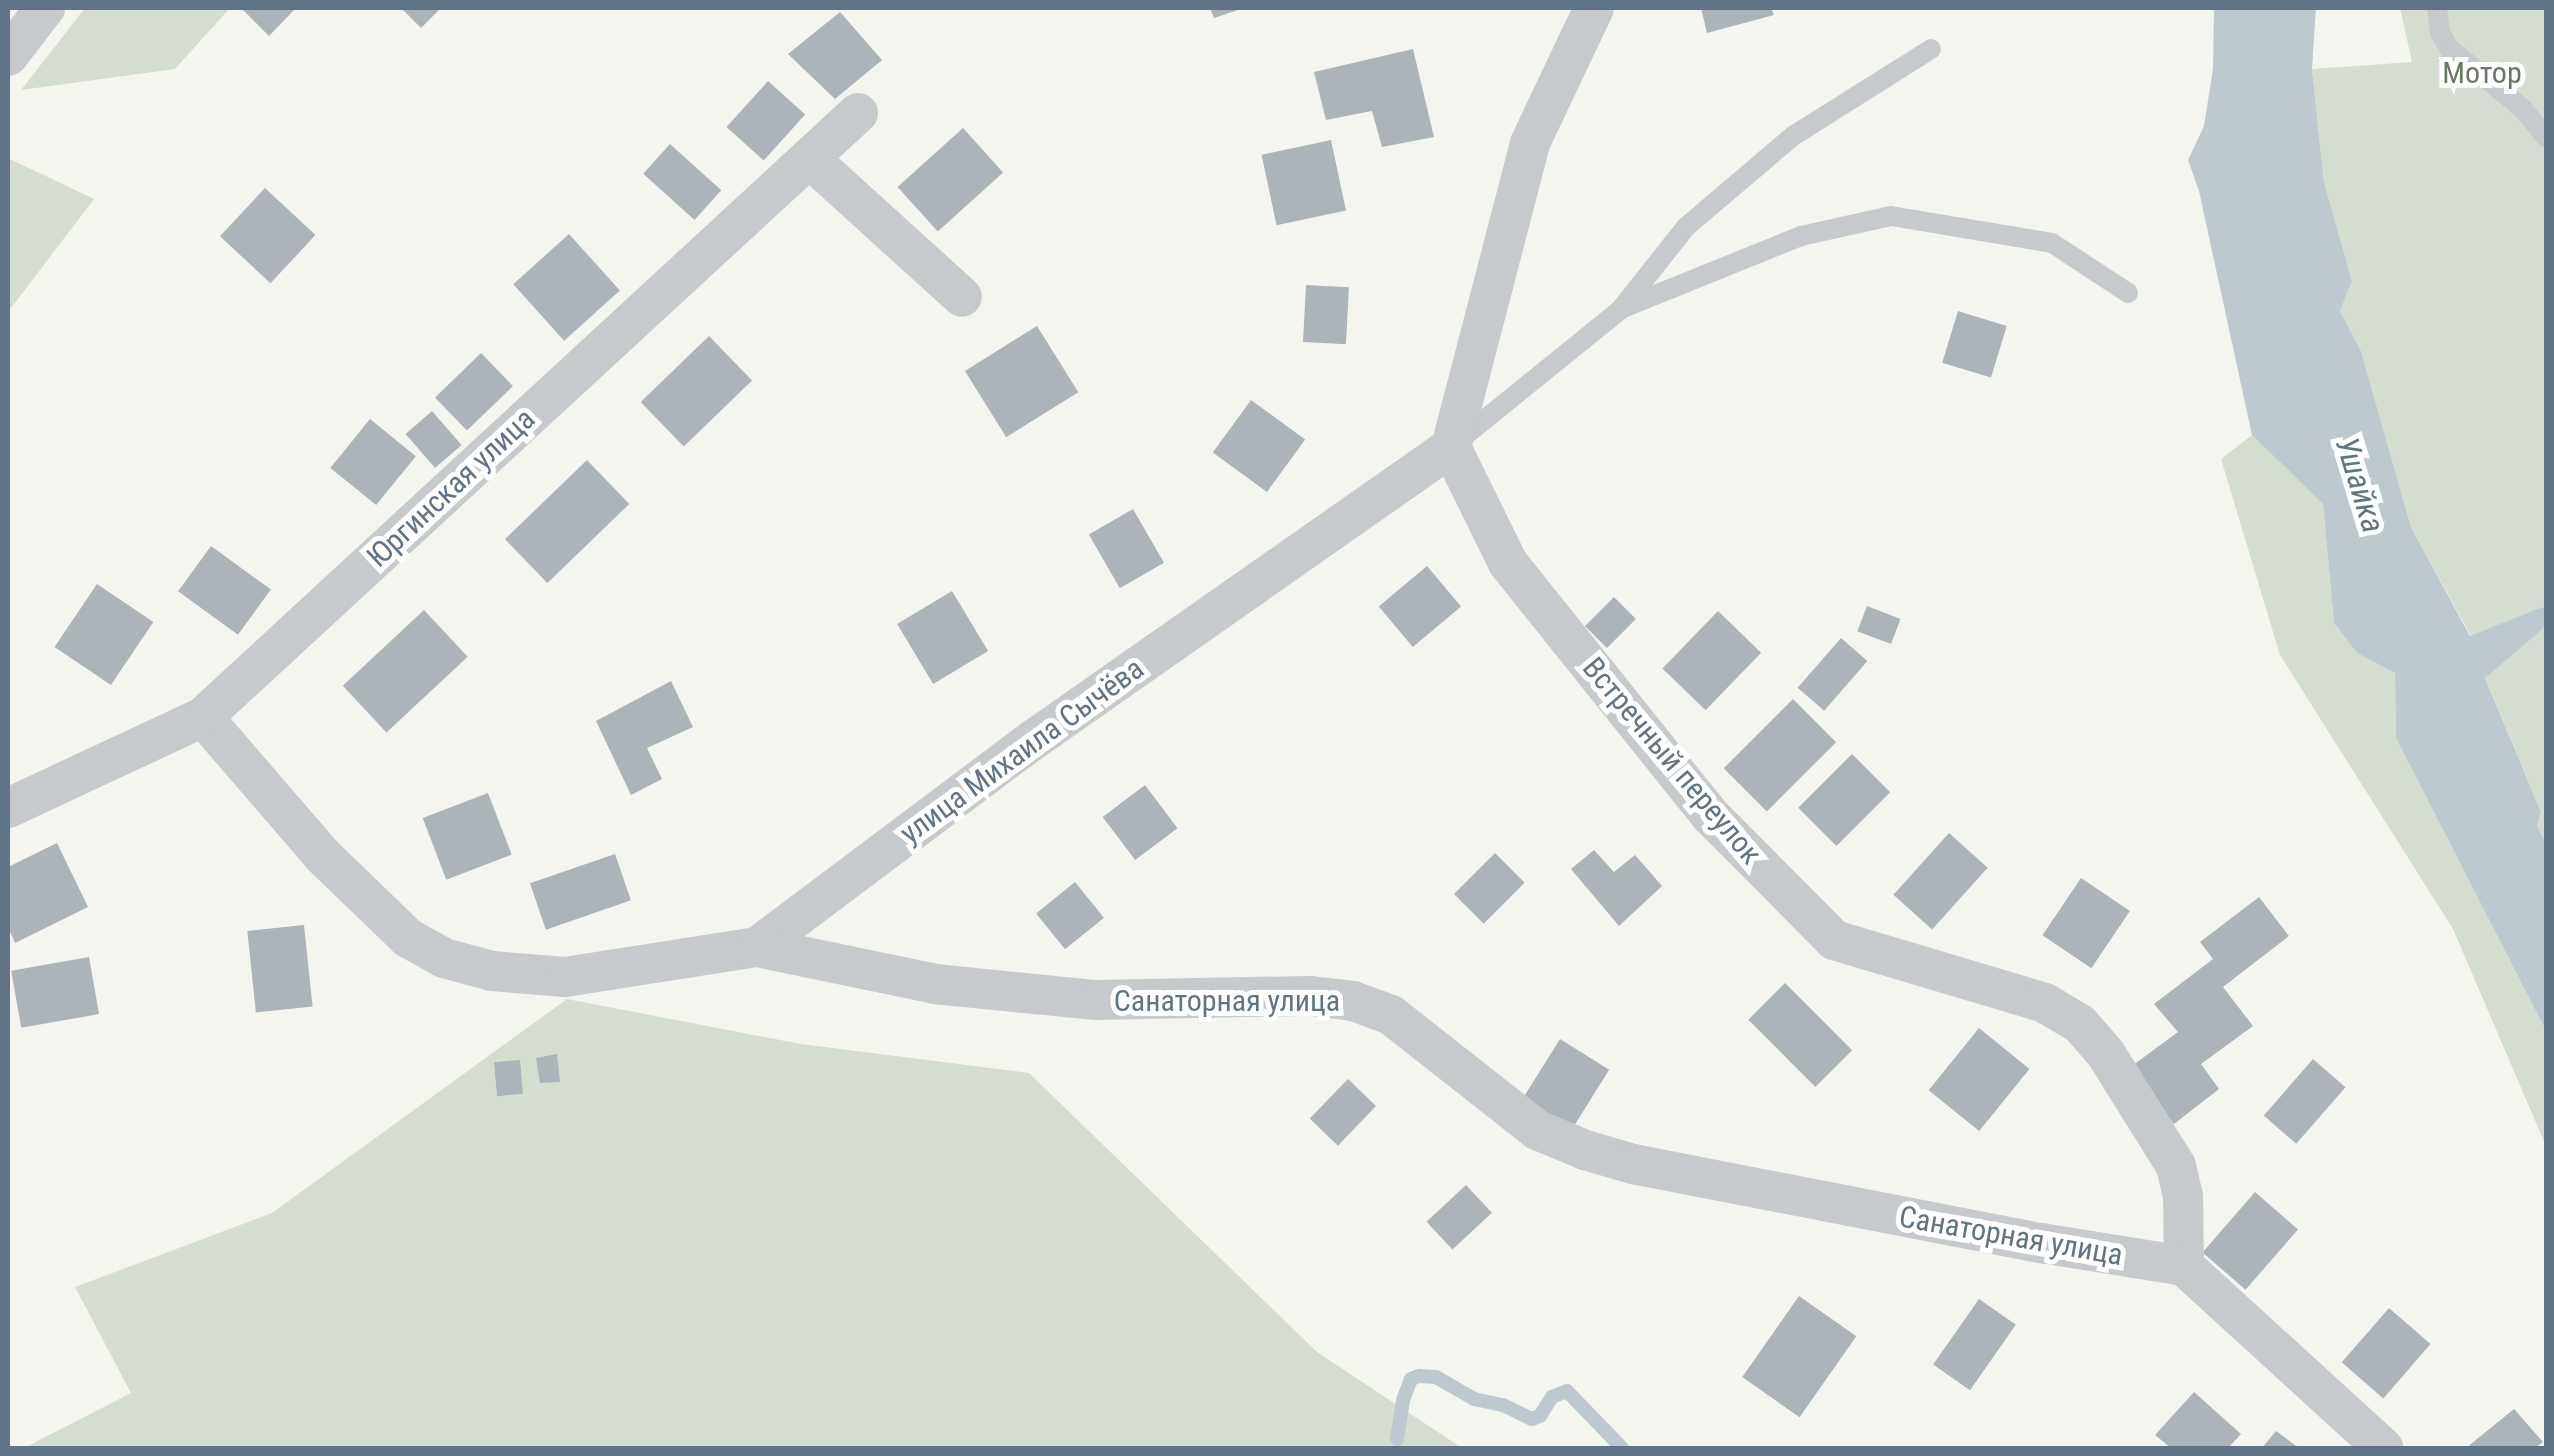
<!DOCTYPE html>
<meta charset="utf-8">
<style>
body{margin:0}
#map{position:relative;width:2554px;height:1456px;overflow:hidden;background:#f5f5f0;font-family:"Roboto Condensed",sans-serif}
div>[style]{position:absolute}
.green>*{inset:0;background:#d5ddd1}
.water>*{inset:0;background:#bdc9ce}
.stream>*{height:14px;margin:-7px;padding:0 7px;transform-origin:7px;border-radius:7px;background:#bdc9ce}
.building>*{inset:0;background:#acb4ba;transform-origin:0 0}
.service>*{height:20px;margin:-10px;padding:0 10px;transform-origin:10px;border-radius:10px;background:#c7cacd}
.minor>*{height:40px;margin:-20px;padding:0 20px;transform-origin:20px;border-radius:20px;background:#c7cacd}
span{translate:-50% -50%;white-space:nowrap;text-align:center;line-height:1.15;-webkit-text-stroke:10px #fff;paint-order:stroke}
.park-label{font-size:30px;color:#657b60}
.street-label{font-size:30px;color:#617485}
.water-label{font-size:32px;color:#5c7782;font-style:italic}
.frame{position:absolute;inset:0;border:10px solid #617485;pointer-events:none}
</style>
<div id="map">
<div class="green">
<i style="clip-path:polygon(85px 8px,230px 8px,175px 69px,21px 90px)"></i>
<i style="clip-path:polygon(2400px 8px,2546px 8px,2546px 609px,2542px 607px,2471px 636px,2411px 527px,2361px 351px,2340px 311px,2352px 281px,2324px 182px,2312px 69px,2412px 62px)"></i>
<i style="clip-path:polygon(8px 158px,94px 199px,8px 312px)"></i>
<i style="clip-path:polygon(2252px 435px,2323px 504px,2334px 623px,2357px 653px,2395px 673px,2396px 738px,2546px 1031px,2546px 1146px,2453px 929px,2280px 655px,2221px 459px)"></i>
<i style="clip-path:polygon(2546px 626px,2546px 843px,2537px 826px,2541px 812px,2485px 677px)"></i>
<i style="clip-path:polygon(567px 999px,801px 1044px,1029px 1073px,1317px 1352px,1462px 1448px,24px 1448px,131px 1393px,75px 1287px,272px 1213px)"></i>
</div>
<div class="water">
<i style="clip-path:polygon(2214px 8px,2316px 8px,2312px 69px,2324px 182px,2352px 281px,2340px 311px,2361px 351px,2411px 527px,2470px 636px,2542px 607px,2546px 609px,2546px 626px,2485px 678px,2541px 812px,2537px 826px,2546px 843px,2546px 1031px,2396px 738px,2395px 673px,2357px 653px,2334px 623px,2323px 504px,2252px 435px,2199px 191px,2188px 160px,2204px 126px,2213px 69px)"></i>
</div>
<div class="stream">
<i style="left:1397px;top:1439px;width:39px;rotate:-81deg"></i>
<i style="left:1403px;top:1400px;width:22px;rotate:-69deg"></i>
<i style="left:1411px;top:1379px;width:9px;rotate:-21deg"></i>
<i style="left:1419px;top:1376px;width:17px;rotate:3deg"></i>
<i style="left:1436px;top:1377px;width:44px;rotate:30.1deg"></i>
<i style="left:1474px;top:1399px;width:30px;rotate:12deg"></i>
<i style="left:1503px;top:1405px;width:32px;rotate:26deg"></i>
<i style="left:1532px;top:1419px;width:9px;rotate:-21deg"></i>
<i style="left:1540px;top:1416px;width:22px;rotate:-58deg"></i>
<i style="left:1552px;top:1397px;width:16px;rotate:-22deg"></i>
<i style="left:1567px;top:1391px;width:79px;rotate:46deg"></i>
</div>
<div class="building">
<i style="clip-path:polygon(241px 8px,296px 8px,269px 36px)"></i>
<i style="clip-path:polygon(401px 8px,441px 8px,421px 28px)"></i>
<i style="clip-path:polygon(1210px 8px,1244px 8px,1214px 18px)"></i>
<i style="clip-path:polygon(1701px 8px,1771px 8px,1774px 15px,1707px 33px)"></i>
<i style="clip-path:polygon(840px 12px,882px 60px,835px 99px,788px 54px)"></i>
<i style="clip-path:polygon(1413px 49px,1434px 137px,1382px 147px,1372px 111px,1326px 120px,1314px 72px)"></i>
<i style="left:768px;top:81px;width:50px;height:62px;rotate:42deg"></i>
<i style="left:963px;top:128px;width:60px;height:88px;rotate:48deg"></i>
<i style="left:1331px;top:140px;width:72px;height:71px;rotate:78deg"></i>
<i style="left:670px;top:144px;width:69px;height:40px;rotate:42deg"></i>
<i style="left:265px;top:188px;width:69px;height:66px;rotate:43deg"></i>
<i style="left:569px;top:234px;width:76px;height:75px;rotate:48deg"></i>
<i style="left:1306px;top:285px;width:43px;height:57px;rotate:3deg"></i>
<i style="left:1958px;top:311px;width:51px;height:54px;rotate:17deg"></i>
<i style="left:1037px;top:326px;width:78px;height:85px;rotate:58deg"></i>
<i style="left:709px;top:336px;width:62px;height:95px;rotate:46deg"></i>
<i style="left:481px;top:353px;width:46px;height:64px;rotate:46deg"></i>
<i style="left:1251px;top:400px;width:67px;height:65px;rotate:36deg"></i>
<i style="left:432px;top:411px;width:45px;height:35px;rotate:49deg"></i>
<i style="left:370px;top:419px;width:59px;height:63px;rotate:39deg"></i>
<i style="left:587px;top:460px;width:61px;height:114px;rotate:46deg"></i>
<i style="left:1133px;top:509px;width:62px;height:51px;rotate:60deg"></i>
<i style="left:211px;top:546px;width:74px;height:56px;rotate:36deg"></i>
<i style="left:1427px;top:566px;width:53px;height:63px;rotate:50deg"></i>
<i style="left:97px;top:584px;width:68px;height:76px;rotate:34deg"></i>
<i style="left:952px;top:591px;width:70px;height:64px;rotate:59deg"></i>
<i style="left:1614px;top:597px;width:31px;height:41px;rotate:45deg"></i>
<i style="left:1867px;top:606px;width:36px;height:27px;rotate:21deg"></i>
<i style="left:424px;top:610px;width:64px;height:111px;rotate:47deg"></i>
<i style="left:1718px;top:611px;width:60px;height:80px;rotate:44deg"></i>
<i style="left:1841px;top:638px;width:35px;height:66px;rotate:41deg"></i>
<i style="clip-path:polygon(671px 681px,693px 727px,647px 748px,662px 779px,631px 795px,596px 721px)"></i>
<i style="left:1793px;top:699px;width:61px;height:98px;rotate:45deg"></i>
<i style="left:1852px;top:754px;width:54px;height:76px;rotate:45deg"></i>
<i style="left:1145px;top:785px;width:54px;height:53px;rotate:53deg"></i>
<i style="left:488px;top:793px;width:66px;height:70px;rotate:69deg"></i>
<i style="left:1949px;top:833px;width:52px;height:83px;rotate:42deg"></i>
<i style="clip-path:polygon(57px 843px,88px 907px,15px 943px,8px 927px,8px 867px)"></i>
<i style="clip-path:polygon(1594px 850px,1614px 872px,1635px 855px,1662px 886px,1619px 926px,1571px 869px)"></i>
<i style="left:1495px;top:853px;width:42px;height:58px;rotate:45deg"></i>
<i style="left:615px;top:854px;width:49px;height:90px;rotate:71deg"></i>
<i style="left:2081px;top:878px;width:59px;height:69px;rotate:34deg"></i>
<i style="left:1075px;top:882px;width:46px;height:50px;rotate:51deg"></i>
<i style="clip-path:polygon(2259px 897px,2289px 936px,2223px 987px,2253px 1026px,2201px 1064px,2219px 1089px,2174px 1124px,2129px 1068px,2178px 1032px,2154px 1004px,2213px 959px,2200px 942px)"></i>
<i style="left:304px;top:925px;width:82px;height:57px;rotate:84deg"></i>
<i style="left:89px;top:957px;width:58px;height:79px;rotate:80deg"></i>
<i style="left:1785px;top:983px;width:95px;height:52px;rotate:45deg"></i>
<i style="left:1979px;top:1028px;width:65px;height:80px;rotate:39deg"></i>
<i style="left:1560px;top:1039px;width:58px;height:72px;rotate:32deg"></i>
<i style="clip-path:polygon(557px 1054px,560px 1082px,540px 1083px,536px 1058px)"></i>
<i style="left:2313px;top:1059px;width:43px;height:75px;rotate:41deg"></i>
<i style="left:520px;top:1060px;width:34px;height:26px;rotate:85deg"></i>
<i style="left:1348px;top:1079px;width:39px;height:55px;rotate:44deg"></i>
<i style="left:1466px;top:1185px;width:38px;height:54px;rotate:47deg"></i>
<i style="left:2255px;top:1192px;width:57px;height:80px;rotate:41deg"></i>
<i style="left:1799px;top:1296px;width:70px;height:99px;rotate:35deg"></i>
<i style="left:1979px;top:1299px;width:45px;height:80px;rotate:35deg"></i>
<i style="left:2389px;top:1308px;width:55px;height:72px;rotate:41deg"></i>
<i style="clip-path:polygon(2194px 1392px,2241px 1434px,2228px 1448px,2171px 1448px,2155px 1435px)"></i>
<i style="clip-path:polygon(2514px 1409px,2543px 1442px,2535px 1448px,2466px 1448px)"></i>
<i style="clip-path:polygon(2276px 1431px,2299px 1448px,2262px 1448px)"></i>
</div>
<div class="service">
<i style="left:2437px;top:8px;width:24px;rotate:83deg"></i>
<i style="left:2440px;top:32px;width:18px;rotate:61deg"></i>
<i style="left:2449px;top:48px;width:96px;rotate:39.5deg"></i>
<i style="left:2523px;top:109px;width:36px;rotate:51deg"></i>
<i style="left:1623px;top:308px;width:192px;rotate:-22deg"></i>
<i style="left:1801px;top:236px;width:92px;rotate:-12.5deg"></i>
<i style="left:1891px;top:216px;width:163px;rotate:9.5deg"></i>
<i style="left:2052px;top:243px;width:91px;rotate:33.3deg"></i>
<i style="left:1457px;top:442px;width:211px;rotate:-39deg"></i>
<i style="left:1621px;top:309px;width:105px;rotate:-51.6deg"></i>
<i style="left:1686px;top:227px;width:140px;rotate:-40.4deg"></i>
<i style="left:1793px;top:136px;width:163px;rotate:-32.2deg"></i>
</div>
<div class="minor">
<i style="left:8px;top:56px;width:61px;rotate:-52.4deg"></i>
<i style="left:810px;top:159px;width:205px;rotate:42.2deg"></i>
<i style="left:1451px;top:447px;width:129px;rotate:63.8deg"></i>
<i style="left:1508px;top:563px;width:324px;rotate:51.3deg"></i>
<i style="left:1711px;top:816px;width:175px;rotate:45.2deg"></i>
<i style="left:1834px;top:940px;width:220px;rotate:16.6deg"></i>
<i style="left:2045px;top:1003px;width:41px;rotate:31deg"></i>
<i style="left:2080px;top:1024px;width:40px;rotate:49deg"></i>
<i style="left:2106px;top:1054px;width:132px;rotate:58deg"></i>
<i style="left:2176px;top:1166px;width:31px;rotate:77deg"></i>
<i style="left:2183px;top:1196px;width:70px;rotate:89.2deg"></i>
<i style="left:2184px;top:1266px;width:270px;rotate:42.4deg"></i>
<i style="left:203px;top:717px;width:182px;rotate:49.2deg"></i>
<i style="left:322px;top:855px;width:120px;rotate:44deg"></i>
<i style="left:408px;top:938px;width:41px;rotate:29.1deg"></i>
<i style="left:444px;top:958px;width:50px;rotate:15.2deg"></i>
<i style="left:492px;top:971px;width:73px;rotate:4.7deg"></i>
<i style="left:565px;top:977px;width:194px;rotate:-8.9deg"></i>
<i style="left:757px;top:947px;width:345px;rotate:-36.9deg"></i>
<i style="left:1033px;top:740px;width:510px;rotate:-35.03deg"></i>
<i style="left:1451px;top:447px;width:314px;rotate:-75.4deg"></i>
<i style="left:1530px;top:143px;width:149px;rotate:-64.6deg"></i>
<i style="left:8px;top:808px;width:215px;rotate:-25deg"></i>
<i style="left:203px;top:717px;width:891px;rotate:-42.68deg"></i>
<i style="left:757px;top:947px;width:182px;rotate:11.7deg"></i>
<i style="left:935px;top:984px;width:162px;rotate:5.7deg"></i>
<i style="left:1096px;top:1000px;width:215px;rotate:-1.1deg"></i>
<i style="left:1311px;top:996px;width:42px;rotate:6.8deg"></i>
<i style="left:1353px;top:1001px;width:40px;rotate:20.2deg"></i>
<i style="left:1391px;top:1015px;width:186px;rotate:38.2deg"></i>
<i style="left:1537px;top:1130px;width:52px;rotate:22.6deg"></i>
<i style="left:1585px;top:1150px;width:50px;rotate:16.3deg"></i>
<i style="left:1633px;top:1164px;width:416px;rotate:11deg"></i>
<i style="left:2041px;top:1243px;width:145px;rotate:9.1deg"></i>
</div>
<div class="park-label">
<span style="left:2482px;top:73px">Мотор</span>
</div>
<div class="street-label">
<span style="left:451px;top:488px;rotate:-43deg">Юргинская улица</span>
<span style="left:1022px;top:751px;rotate:-36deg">улица Михаила Сычёва</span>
<span style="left:1672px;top:761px;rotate:50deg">Встречный переулок</span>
<span style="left:1227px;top:1001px">Санаторная улица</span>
<span style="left:2011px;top:1236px;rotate:10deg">Санаторная улица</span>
</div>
<div class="water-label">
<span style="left:2360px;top:485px;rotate:73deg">Ушайка</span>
</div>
<div class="frame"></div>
</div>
